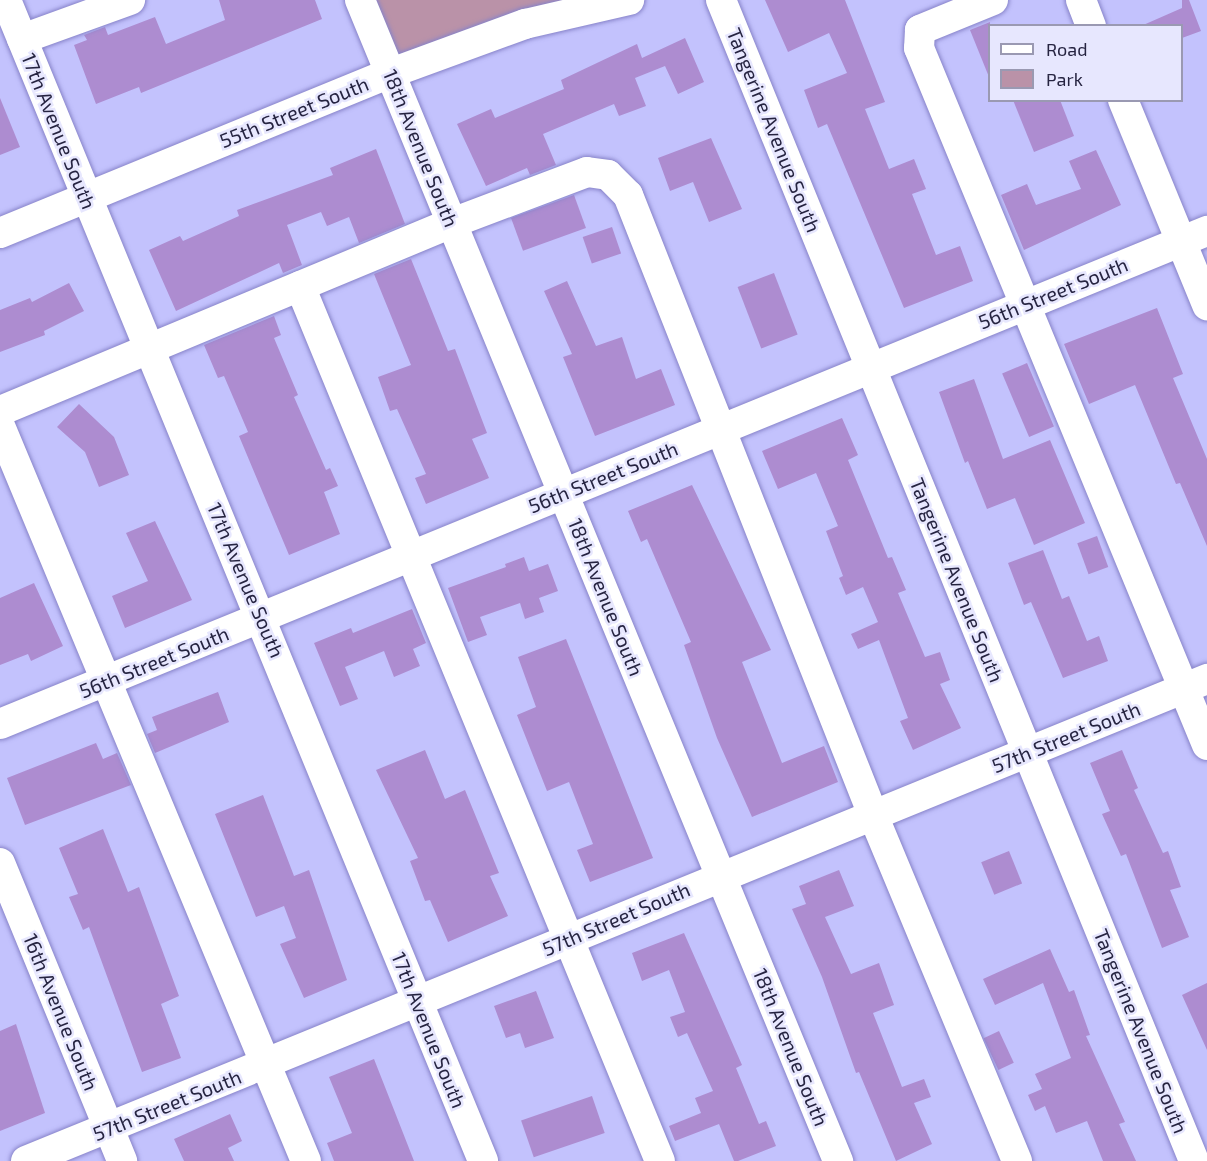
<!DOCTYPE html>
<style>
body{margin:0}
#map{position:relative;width:1207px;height:1161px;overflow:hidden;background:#c3c2fd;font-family:"Exo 2",sans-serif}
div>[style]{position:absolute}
.green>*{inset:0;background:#ba92a8}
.building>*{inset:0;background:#ad8cd0;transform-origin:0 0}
.roads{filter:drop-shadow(0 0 2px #8783c9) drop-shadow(0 0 2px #8783c9)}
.minor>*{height:30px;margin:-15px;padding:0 15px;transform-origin:15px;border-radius:15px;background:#fff}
span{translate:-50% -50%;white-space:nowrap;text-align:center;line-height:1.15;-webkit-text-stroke:5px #e7e7fe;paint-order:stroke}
.street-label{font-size:20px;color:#262441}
.legend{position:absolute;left:988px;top:24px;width:195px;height:78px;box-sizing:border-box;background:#e7e7fe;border:2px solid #9a99b2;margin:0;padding:8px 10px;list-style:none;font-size:18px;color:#262441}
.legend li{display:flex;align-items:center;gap:12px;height:30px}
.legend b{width:30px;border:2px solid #9a99b2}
</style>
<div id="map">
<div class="green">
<i style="clip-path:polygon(374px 0,583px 0,398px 58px)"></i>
</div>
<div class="building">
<i style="clip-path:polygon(219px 0,315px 0,322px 19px,141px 93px,139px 87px,96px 104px,74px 45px,87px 40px,84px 35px,105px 27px,108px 35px,155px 17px,166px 44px,225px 20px)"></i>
<i style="clip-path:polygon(765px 0,845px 0,885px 102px,865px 109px,889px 169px,914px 159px,926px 189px,912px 194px,936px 255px,960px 246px,973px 281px,904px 308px,827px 124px,818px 128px,804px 90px,847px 73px,829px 33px,788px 52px)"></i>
<i style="clip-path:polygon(1182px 0,1189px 0,1201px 31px,1182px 38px,1182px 26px,1141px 26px,1182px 8px)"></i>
<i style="clip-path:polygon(990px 22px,990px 77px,989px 77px,970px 30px)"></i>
<i style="clip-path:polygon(685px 38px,704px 82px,678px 94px,665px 66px,635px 78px,646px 106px,619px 116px,614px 104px,543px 134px,556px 165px,530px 175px,527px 168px,486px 186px,457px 124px,491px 109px,495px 118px,564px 89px,561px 80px,637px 44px,642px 58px)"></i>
<i style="clip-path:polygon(0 98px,20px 147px,0 155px)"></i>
<i style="clip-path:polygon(1013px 100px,1060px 100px,1074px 136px,1034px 152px)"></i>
<i style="clip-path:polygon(711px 138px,742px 209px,709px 222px,693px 182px,670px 191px,658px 158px)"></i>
<i style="clip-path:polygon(376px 149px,405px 224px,359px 243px,349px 217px,327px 226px,321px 212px,287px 225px,302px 265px,283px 273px,279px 263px,176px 311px,149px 250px,180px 236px,183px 241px,239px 216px,237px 210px,333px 175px,330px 168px)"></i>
<i style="clip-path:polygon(1096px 150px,1121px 205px,1024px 250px,1001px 195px,1027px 184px,1036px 205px,1081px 189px,1069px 161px)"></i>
<i style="left:574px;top:195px;width:35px;height:67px;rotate:70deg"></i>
<i style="left:612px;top:227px;width:28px;height:31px;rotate:71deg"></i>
<i style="clip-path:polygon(411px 259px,448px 351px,455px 349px,487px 433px,472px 439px,489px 478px,426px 504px,415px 478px,426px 474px,397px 409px,390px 411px,378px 377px,411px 365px,374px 274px)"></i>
<i style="left:774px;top:273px;width:66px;height:39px;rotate:69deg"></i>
<i style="clip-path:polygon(567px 281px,596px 346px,622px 337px,636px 379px,661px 369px,675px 405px,595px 436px,563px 357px,572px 354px,544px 291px)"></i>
<i style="clip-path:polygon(69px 283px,84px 311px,44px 331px,45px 335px,0 352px,0 310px,30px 298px,32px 302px)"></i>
<i style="clip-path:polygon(1157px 308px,1183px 374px,1173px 378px,1207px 459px,1207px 546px,1180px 483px,1176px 484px,1135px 385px,1089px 404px,1064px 344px)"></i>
<i style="clip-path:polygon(274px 316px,281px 335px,274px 338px,298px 395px,294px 397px,326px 470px,330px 468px,338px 486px,324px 492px,340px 534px,289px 555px,239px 436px,248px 432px,224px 376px,218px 378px,204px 345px)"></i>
<i style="left:1027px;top:363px;width:69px;height:27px;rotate:67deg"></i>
<i style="clip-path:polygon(974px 379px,1003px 459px,1050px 440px,1085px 523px,1034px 545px,1015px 498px,987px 509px,968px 461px,965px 463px,939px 392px)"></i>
<i style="clip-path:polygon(79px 404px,114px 437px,129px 475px,99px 487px,85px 452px,57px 427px)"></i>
<i style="clip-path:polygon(842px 418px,858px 455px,848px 460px,888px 558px,892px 557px,906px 590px,898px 593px,925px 657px,940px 652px,950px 680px,940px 684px,961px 728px,913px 750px,900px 721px,908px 718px,879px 640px,858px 649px,851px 634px,878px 622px,863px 587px,846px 595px,839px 578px,843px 576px,826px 531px,838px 526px,816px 473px,778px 489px,762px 451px)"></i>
<i style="clip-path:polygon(692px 485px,771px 650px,742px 662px,782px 763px,824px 746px,838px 782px,752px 817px,717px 738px,684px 645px,691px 642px,647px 539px,641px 542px,628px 511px)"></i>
<i style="clip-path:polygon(155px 521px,192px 600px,125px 628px,112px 596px,148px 581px,126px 533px)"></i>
<i style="left:1097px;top:536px;width:33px;height:21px;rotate:70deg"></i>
<i style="clip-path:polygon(1043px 550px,1062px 599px,1069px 596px,1087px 641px,1099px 636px,1108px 661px,1063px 678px,1031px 602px,1024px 605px,1008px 563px)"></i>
<i style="clip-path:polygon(524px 557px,529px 571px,548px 564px,558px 591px,539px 598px,544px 612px,525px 619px,520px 603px,480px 617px,487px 635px,468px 642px,448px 588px,506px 567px,505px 564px)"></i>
<i style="clip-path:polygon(34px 583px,63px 646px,31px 661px,28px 654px,0 665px,0 598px)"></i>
<i style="clip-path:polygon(412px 609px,426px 643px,413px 649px,420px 666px,394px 677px,384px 651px,345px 667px,358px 699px,340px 706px,314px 643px,351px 628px,353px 633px)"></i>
<i style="clip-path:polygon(566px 639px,653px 858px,590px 882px,577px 850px,593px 844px,569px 782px,547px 791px,517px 715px,536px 707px,518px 657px)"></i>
<i style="clip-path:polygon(218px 692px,229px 722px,155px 753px,147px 734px,157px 730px,152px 717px)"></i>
<i style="clip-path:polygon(96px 743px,103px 759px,117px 753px,131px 785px,25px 825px,7px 778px)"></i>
<i style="clip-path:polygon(425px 750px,445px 799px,465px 790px,499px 873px,490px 876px,508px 916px,448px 942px,430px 900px,425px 901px,410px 861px,418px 858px,376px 770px)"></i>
<i style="clip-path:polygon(1122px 750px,1138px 788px,1134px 790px,1163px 853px,1168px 851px,1181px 887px,1170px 890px,1189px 937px,1162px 948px,1126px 854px,1121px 856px,1102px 814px,1110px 811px,1090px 763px)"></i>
<i style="clip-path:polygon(263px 795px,294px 876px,309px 870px,347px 980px,304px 998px,280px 944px,296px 938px,284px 906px,256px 917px,215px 814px)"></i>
<i style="clip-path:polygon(103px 829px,128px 892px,139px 887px,179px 996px,161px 1004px,181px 1058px,142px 1072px,89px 927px,83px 930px,69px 897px,78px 894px,59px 848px)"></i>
<i style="left:1009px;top:851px;width:35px;height:30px;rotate:68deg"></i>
<i style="clip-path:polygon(839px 870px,854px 906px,825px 917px,851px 974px,879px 963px,894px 1005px,873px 1013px,902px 1087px,924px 1079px,931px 1097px,914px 1103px,932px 1144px,896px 1161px,859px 1072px,856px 1073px,822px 977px,792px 909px,806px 904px,799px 886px)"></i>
<i style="clip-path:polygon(684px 933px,742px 1065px,736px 1068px,759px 1124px,766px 1121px,776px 1146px,738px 1161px,734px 1161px,719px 1124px,675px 1141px,669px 1126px,701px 1113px,695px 1098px,713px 1091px,687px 1033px,678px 1037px,670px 1017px,685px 1012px,669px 970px,642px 981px,632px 953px)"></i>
<i style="clip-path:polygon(1050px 949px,1069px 992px,1074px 990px,1090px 1035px,1086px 1036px,1125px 1122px,1119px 1124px,1136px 1161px,1103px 1161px,1087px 1121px,1056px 1133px,1045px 1106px,1035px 1111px,1028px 1095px,1042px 1089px,1035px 1074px,1071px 1058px,1043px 983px,995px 1005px,983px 979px)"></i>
<i style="clip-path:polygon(1207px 983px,1207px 1050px,1182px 995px)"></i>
<i style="clip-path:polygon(536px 991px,554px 1038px,525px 1048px,520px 1033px,506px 1038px,494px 1006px)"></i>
<i style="clip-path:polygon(16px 1024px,45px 1113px,0 1131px,0 1031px)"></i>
<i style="left:999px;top:1031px;width:35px;height:17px;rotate:65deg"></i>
<i style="clip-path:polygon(374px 1059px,396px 1115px,414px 1161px,334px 1161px,327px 1143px,352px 1133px,329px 1077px)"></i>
<i style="left:592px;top:1096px;width:39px;height:75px;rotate:71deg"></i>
<i style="clip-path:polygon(230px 1114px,242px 1141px,228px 1148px,234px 1161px,184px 1161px,174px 1139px)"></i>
</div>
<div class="roads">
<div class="minor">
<i style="left:6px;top:0;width:1255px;rotate:67.66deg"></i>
<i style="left:360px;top:0;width:1256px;rotate:67.62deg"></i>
<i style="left:721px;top:0;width:1254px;rotate:67.83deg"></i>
<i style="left:993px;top:0;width:79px;rotate:157.7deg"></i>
<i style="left:920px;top:30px;width:18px;rotate:93deg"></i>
<i style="left:919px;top:48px;width:754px;rotate:67.55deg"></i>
<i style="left:1081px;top:0;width:28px;rotate:69deg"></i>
<i style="left:22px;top:39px;width:115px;rotate:-19.9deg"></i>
<i style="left:1123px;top:100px;width:222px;rotate:67.7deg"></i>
<i style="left:0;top:233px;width:422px;rotate:-22.3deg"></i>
<i style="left:391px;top:73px;width:143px;rotate:-20.1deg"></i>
<i style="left:525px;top:24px;width:107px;rotate:-13deg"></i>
<i style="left:300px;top:286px;width:946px;rotate:67.64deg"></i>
<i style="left:0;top:411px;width:490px;rotate:-22.6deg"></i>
<i style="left:452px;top:223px;width:144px;rotate:-20.7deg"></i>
<i style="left:587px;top:172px;width:21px;rotate:8deg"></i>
<i style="left:608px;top:175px;width:28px;rotate:45deg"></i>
<i style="left:628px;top:195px;width:667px;rotate:68.44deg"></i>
<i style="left:873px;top:815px;width:375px;rotate:67.4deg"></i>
<i style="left:0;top:426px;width:796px;rotate:67.4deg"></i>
<i style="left:0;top:724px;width:1304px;rotate:-22.22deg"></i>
<i style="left:0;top:863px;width:322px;rotate:67.7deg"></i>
<i style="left:26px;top:1161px;width:1276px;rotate:-22.2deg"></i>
</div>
</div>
<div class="street-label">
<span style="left:294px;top:112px;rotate:-22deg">55th Street South</span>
<span style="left:774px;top:130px;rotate:68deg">Tangerine Avenue South</span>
<span style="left:59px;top:131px;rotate:68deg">17th Avenue South</span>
<span style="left:421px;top:148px;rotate:68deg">18th Avenue South</span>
<span style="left:1053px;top:293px;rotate:-22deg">56th Street South</span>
<span style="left:603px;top:477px;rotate:-22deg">56th Street South</span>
<span style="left:246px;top:580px;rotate:67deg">17th Avenue South</span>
<span style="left:957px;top:580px;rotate:68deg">Tangerine Avenue South</span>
<span style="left:606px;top:597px;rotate:68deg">18th Avenue South</span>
<span style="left:154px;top:662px;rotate:-22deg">56th Street South</span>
<span style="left:1066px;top:737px;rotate:-22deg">57th Street South</span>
<span style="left:616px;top:919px;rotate:-23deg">57th Street South</span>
<span style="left:61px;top:1012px;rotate:68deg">16th Avenue South</span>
<span style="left:429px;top:1030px;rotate:68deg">17th Avenue South</span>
<span style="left:1141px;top:1031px;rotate:68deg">Tangerine Avenue South</span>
<span style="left:791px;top:1047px;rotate:68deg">18th Avenue South</span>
<span style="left:167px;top:1105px;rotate:-22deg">57th Street South</span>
</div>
<ul class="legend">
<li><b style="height:8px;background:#fff"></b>Road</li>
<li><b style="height:16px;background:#ba92a8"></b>Park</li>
</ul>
</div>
